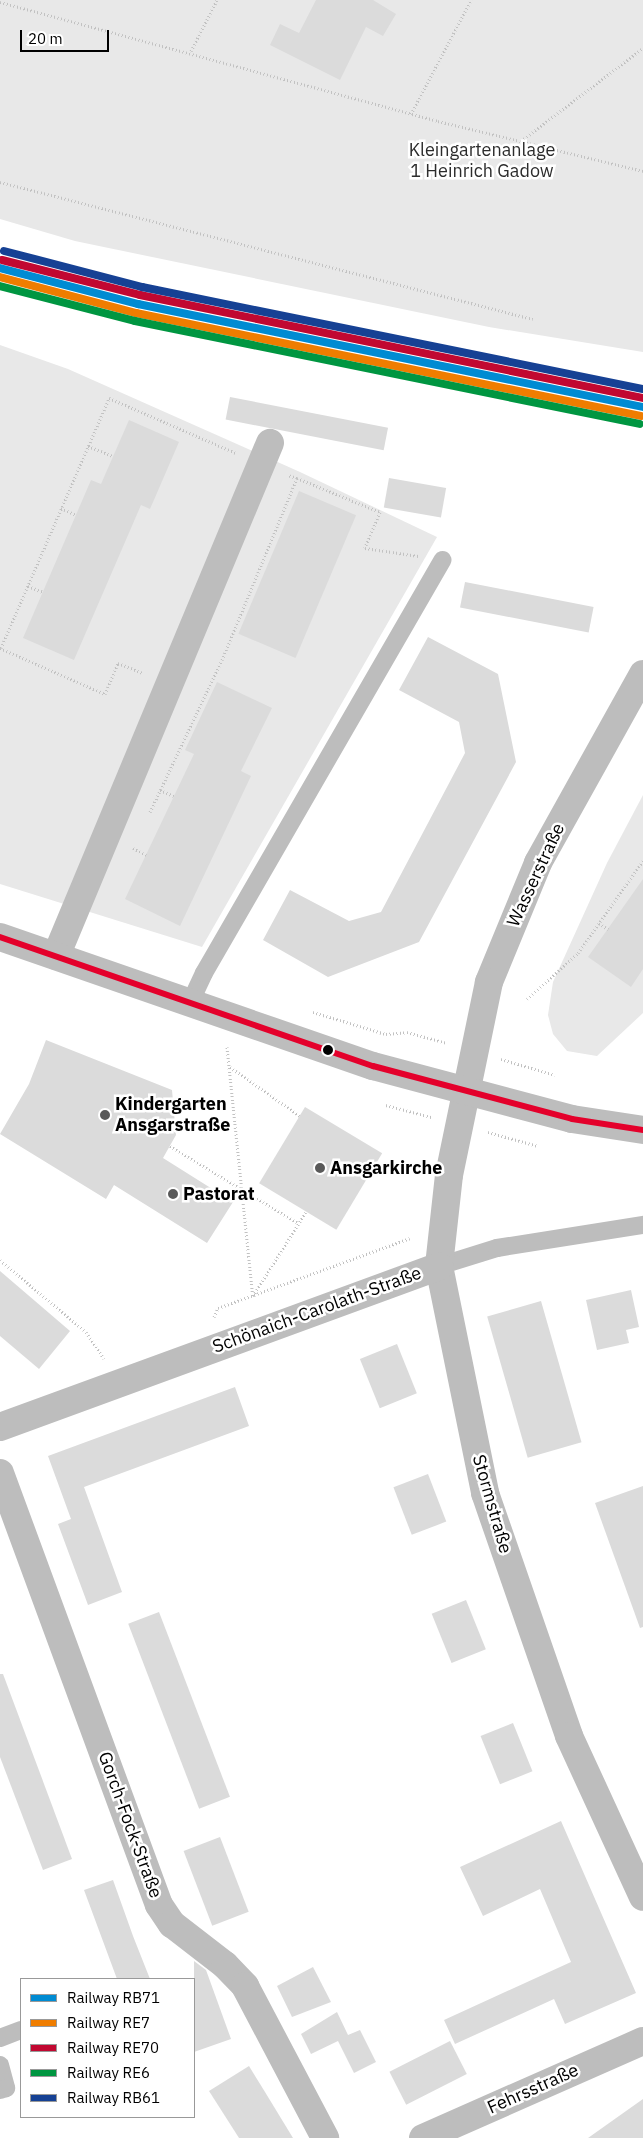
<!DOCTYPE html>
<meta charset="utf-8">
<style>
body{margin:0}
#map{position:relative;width:643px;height:2138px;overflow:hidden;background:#fff;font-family:"IBM Plex Sans",sans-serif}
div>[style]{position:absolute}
.green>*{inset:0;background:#e8e8e8}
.building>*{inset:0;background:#dbdbdb;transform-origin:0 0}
.path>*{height:3px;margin-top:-1.5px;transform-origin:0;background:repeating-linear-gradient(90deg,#c2c2c2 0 1px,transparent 0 3.5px)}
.service>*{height:18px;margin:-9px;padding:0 9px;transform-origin:9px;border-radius:9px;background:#bdbdbd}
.minor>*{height:28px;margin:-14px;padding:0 14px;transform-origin:14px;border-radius:14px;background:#bdbdbd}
.tertiary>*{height:28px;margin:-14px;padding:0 14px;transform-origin:14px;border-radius:14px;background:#bdbdbd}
.bus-1>*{height:6px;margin:-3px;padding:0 3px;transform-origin:3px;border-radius:3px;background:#e4002b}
.rail-1>*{height:8px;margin:-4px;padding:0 4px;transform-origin:4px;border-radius:4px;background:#008bd2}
.rail-2>*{height:8px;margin:-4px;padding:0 4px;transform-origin:4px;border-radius:4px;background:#ef7d00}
.rail-3>*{height:8px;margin:-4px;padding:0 4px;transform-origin:4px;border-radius:4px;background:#c10831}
.rail-4>*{height:8px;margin:-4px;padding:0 4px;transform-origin:4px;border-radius:4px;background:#009641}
.rail-5>*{height:8px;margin:-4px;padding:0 4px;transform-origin:4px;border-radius:4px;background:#164194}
.dots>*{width:14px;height:14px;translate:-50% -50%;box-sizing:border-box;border:2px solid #fff;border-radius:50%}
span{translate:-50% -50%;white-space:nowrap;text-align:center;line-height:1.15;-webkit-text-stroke:5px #fff;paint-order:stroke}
.park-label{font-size:18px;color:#2c2c2c}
.street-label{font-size:18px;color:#000}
.poi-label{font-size:18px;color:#000;font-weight:700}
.left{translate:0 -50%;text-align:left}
.legend{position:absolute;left:20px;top:1978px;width:175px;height:140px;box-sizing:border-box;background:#fff;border:1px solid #999;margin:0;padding:6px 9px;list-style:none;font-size:15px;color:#000}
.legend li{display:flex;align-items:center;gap:10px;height:25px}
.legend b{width:25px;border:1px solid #999}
.scale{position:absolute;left:20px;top:30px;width:89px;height:22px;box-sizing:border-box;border:2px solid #000;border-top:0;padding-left:6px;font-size:15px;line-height:18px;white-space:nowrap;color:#000;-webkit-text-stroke:4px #fff;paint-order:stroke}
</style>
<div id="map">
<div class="green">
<i style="clip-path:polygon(0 0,643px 0,643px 352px,489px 327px,75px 241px,0 219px)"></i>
<i style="clip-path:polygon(0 345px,68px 369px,300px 472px,437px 537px,202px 947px,0 884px)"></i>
<i style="clip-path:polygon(643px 795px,643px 1013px,597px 1056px,567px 1051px,553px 1034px,548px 1015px,553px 982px,607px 863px)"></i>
</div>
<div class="building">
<i style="clip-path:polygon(316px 0,373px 0,396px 14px,383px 36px,366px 27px,340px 80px,270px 45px,280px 24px,299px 33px)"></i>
<i style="left:230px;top:397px;width:161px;height:23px;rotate:11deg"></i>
<i style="clip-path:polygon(129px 420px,179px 442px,150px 509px,141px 505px,74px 660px,23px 638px,91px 480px,101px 484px)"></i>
<i style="left:389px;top:478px;width:58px;height:30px;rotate:10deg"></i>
<i style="left:299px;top:491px;width:62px;height:155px;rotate:23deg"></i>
<i style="left:465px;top:582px;width:131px;height:26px;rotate:11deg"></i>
<i style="clip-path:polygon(428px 637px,498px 674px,516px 762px,419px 942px,328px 977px,263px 940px,290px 890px,349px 921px,381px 912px,465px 753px,459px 722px,399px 690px)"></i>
<i style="clip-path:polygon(217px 682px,272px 708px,241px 771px,251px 776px,180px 926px,125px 899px,194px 754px,185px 750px)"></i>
<i style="clip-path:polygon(643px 879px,643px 969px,631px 987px,588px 957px)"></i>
<i style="clip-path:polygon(46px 1040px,172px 1090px,176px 1135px,163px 1158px,233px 1202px,207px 1243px,114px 1185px,106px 1199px,0 1134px,29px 1084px)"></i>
<i style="left:305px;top:1107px;width:90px;height:89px;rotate:31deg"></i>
<i style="clip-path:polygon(0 1271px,70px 1331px,39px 1369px,0 1336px)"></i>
<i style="clip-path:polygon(631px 1290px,639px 1327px,626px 1330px,629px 1343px,597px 1350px,586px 1300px)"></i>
<i style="left:541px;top:1301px;width:147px;height:56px;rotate:74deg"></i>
<i style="left:397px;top:1344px;width:53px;height:40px;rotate:68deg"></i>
<i style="clip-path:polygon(235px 1387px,249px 1426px,84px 1487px,122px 1592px,88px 1605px,58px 1524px,71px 1519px,48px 1456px)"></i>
<i style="left:428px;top:1474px;width:51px;height:37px;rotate:69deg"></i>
<i style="clip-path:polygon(643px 1486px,643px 1627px,640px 1628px,595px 1503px)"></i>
<i style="left:466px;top:1600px;width:53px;height:37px;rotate:68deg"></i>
<i style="left:159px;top:1612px;width:198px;height:33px;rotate:69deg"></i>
<i style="clip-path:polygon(0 1674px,3px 1674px,72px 1859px,43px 1870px,0 1757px)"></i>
<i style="left:513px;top:1723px;width:52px;height:35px;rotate:68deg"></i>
<i style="clip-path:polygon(561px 1821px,636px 1993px,565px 2024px,554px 1999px,455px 2044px,444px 2020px,571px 1962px,540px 1889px,483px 1916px,460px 1867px)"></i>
<i style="left:220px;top:1837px;width:80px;height:39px;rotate:69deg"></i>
<i style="clip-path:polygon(113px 1880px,133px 1936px,150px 1979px,117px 1979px,84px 1890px)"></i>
<i style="clip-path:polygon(194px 1961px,206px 1970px,231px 2039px,194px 2052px)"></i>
<i style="clip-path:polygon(313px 1967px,331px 2002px,292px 2017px,277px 1986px)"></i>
<i style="clip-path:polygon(337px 2012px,348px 2035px,360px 2030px,376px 2062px,354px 2073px,338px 2041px,311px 2054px,301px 2034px)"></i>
<i style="left:450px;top:2041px;width:37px;height:68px;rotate:63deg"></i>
<i style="clip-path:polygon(249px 2066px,265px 2092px,293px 2138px,239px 2138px,209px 2091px)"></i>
<i style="clip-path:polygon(643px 2099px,643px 2138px,588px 2138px)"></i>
</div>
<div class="path">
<i style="left:0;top:2px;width:454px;rotate:15.2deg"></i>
<i style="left:438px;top:121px;width:211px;rotate:13.7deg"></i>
<i style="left:191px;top:51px;width:57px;rotate:-63deg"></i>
<i style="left:411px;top:114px;width:129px;rotate:-62.2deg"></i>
<i style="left:521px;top:141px;width:153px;rotate:-37.3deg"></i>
<i style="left:0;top:182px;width:550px;rotate:14.42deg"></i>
<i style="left:88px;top:446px;width:27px;rotate:22deg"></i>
<i style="left:297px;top:478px;width:90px;rotate:22.3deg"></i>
<i style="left:380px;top:512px;width:39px;rotate:113deg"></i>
<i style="left:365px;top:548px;width:54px;rotate:8.6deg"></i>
<i style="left:61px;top:508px;width:17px;rotate:25deg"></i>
<i style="left:28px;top:586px;width:16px;rotate:22deg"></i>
<i style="left:0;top:648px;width:115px;rotate:23.7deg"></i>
<i style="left:105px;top:694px;width:34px;rotate:-67deg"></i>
<i style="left:118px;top:663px;width:27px;rotate:22deg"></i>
<i style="left:1px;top:648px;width:272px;rotate:-66.6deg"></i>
<i style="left:109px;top:398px;width:138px;rotate:23.4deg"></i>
<i style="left:160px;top:790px;width:15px;rotate:23deg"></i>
<i style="left:150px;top:812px;width:168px;rotate:-64.7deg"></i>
<i style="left:222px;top:660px;width:197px;rotate:-67.6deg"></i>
<i style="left:297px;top:478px;width:9px;rotate:-162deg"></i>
<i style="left:133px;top:848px;width:15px;rotate:28deg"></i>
<i style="left:599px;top:923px;width:11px;rotate:34deg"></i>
<i style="left:527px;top:999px;width:69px;rotate:-42deg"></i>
<i style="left:578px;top:953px;width:113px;rotate:-54.8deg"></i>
<i style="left:313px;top:1012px;width:76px;rotate:16.8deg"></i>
<i style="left:386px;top:1034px;width:21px;rotate:-5deg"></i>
<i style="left:407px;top:1032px;width:41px;rotate:15.4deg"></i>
<i style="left:227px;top:1047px;width:251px;rotate:84.1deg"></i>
<i style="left:501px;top:1059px;width:56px;rotate:16.5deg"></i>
<i style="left:230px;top:1067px;width:85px;rotate:35deg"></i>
<i style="left:386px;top:1105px;width:47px;rotate:14.9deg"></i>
<i style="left:488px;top:1132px;width:52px;rotate:15.6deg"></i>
<i style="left:170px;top:1146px;width:149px;rotate:31deg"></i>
<i style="left:0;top:1260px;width:112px;rotate:39.9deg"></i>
<i style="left:86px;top:1332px;width:32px;rotate:56deg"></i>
<i style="left:253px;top:1296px;width:99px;rotate:-57.8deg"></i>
<i style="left:214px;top:1317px;width:10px;rotate:-66deg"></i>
<i style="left:218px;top:1308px;width:204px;rotate:-20deg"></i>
</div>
<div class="service">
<i style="left:190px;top:1003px;width:33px;rotate:-65deg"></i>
<i style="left:204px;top:973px;width:477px;rotate:-60deg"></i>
<i style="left:439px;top:1266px;width:61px;rotate:-17.2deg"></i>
<i style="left:497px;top:1248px;width:148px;rotate:-9deg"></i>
<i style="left:0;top:2038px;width:22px;rotate:-21deg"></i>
<i style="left:0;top:2065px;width:24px;rotate:75deg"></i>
<i style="left:6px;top:2088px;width:6px;rotate:162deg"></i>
</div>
<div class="minor">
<i style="left:643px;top:674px;width:216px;rotate:119.1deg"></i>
<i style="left:538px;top:863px;width:129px;rotate:112.4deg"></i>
<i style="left:489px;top:982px;width:197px;rotate:101.7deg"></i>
<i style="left:449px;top:1175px;width:92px;rotate:96.3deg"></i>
<i style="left:439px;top:1266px;width:232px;rotate:78.5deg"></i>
<i style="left:485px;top:1493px;width:257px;rotate:70.9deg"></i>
<i style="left:569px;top:1736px;width:177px;rotate:65.3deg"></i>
<i style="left:56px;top:956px;width:556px;rotate:-67.36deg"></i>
<i style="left:0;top:1427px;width:468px;rotate:-20.1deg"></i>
<i style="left:0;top:1473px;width:460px;rotate:69.8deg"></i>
<i style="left:159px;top:1905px;width:23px;rotate:56deg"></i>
<i style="left:172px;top:1924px;width:67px;rotate:37.7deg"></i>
<i style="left:225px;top:1965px;width:29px;rotate:46deg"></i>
<i style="left:245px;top:1986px;width:172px;rotate:62.2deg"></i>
<i style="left:423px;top:2138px;width:240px;rotate:-23.8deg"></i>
</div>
<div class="tertiary">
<i style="left:0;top:937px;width:395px;rotate:19.1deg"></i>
<i style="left:373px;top:1066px;width:206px;rotate:14.9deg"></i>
<i style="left:572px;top:1119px;width:72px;rotate:8.8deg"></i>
</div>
<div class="bus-1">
<i style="left:0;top:937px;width:395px;rotate:19.1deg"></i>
<i style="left:373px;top:1066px;width:206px;rotate:14.9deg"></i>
<i style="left:572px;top:1119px;width:72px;rotate:8.8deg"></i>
</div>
<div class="rail-1">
<i style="left:0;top:268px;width:143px;rotate:14.6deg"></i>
<i style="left:138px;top:304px;width:515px;rotate:11.53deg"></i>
</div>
<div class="rail-2">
<i style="left:0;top:277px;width:141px;rotate:14.8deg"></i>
<i style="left:136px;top:313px;width:515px;rotate:11.53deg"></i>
</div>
<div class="rail-3">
<i style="left:2px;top:260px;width:142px;rotate:14.2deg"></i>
<i style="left:140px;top:295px;width:513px;rotate:11.57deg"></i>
</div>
<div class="rail-4">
<i style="left:0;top:286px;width:139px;rotate:14.5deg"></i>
<i style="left:135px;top:321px;width:515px;rotate:11.53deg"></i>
</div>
<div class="rail-5">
<i style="left:4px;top:251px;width:143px;rotate:14.6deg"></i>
<i style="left:142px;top:287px;width:511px;rotate:11.51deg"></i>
</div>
<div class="dots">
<i style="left:328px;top:1050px;background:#000"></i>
<i style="left:105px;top:1115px;background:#595959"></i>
<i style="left:320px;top:1168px;background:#595959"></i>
<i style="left:173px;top:1194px;background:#595959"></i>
</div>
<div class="park-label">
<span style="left:482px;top:161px">Kleingartenanlage<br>1 Heinrich Gadow</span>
</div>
<div class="street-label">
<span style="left:536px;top:875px;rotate:-65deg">Wasserstraße</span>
<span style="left:317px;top:1310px;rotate:-20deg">Schönaich-Carolath-Straße</span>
<span style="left:492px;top:1504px;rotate:74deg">Stormstraße</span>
<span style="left:130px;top:1825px;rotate:70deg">Gorch-Fock-Straße</span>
<span style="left:533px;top:2089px;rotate:-24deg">Fehrsstraße</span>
</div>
<div class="poi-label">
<span class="left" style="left:115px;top:1115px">Kindergarten<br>Ansgarstraße</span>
<span class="left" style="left:330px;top:1168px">Ansgarkirche</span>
<span class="left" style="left:183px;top:1194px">Pastorat</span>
</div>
<ul class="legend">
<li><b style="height:6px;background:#008bd2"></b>Railway RB71</li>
<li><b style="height:6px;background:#ef7d00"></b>Railway RE7</li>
<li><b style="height:6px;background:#c10831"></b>Railway RE70</li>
<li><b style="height:6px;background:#009641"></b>Railway RE6</li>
<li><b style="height:6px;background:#164194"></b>Railway RB61</li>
</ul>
<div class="scale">20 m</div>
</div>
